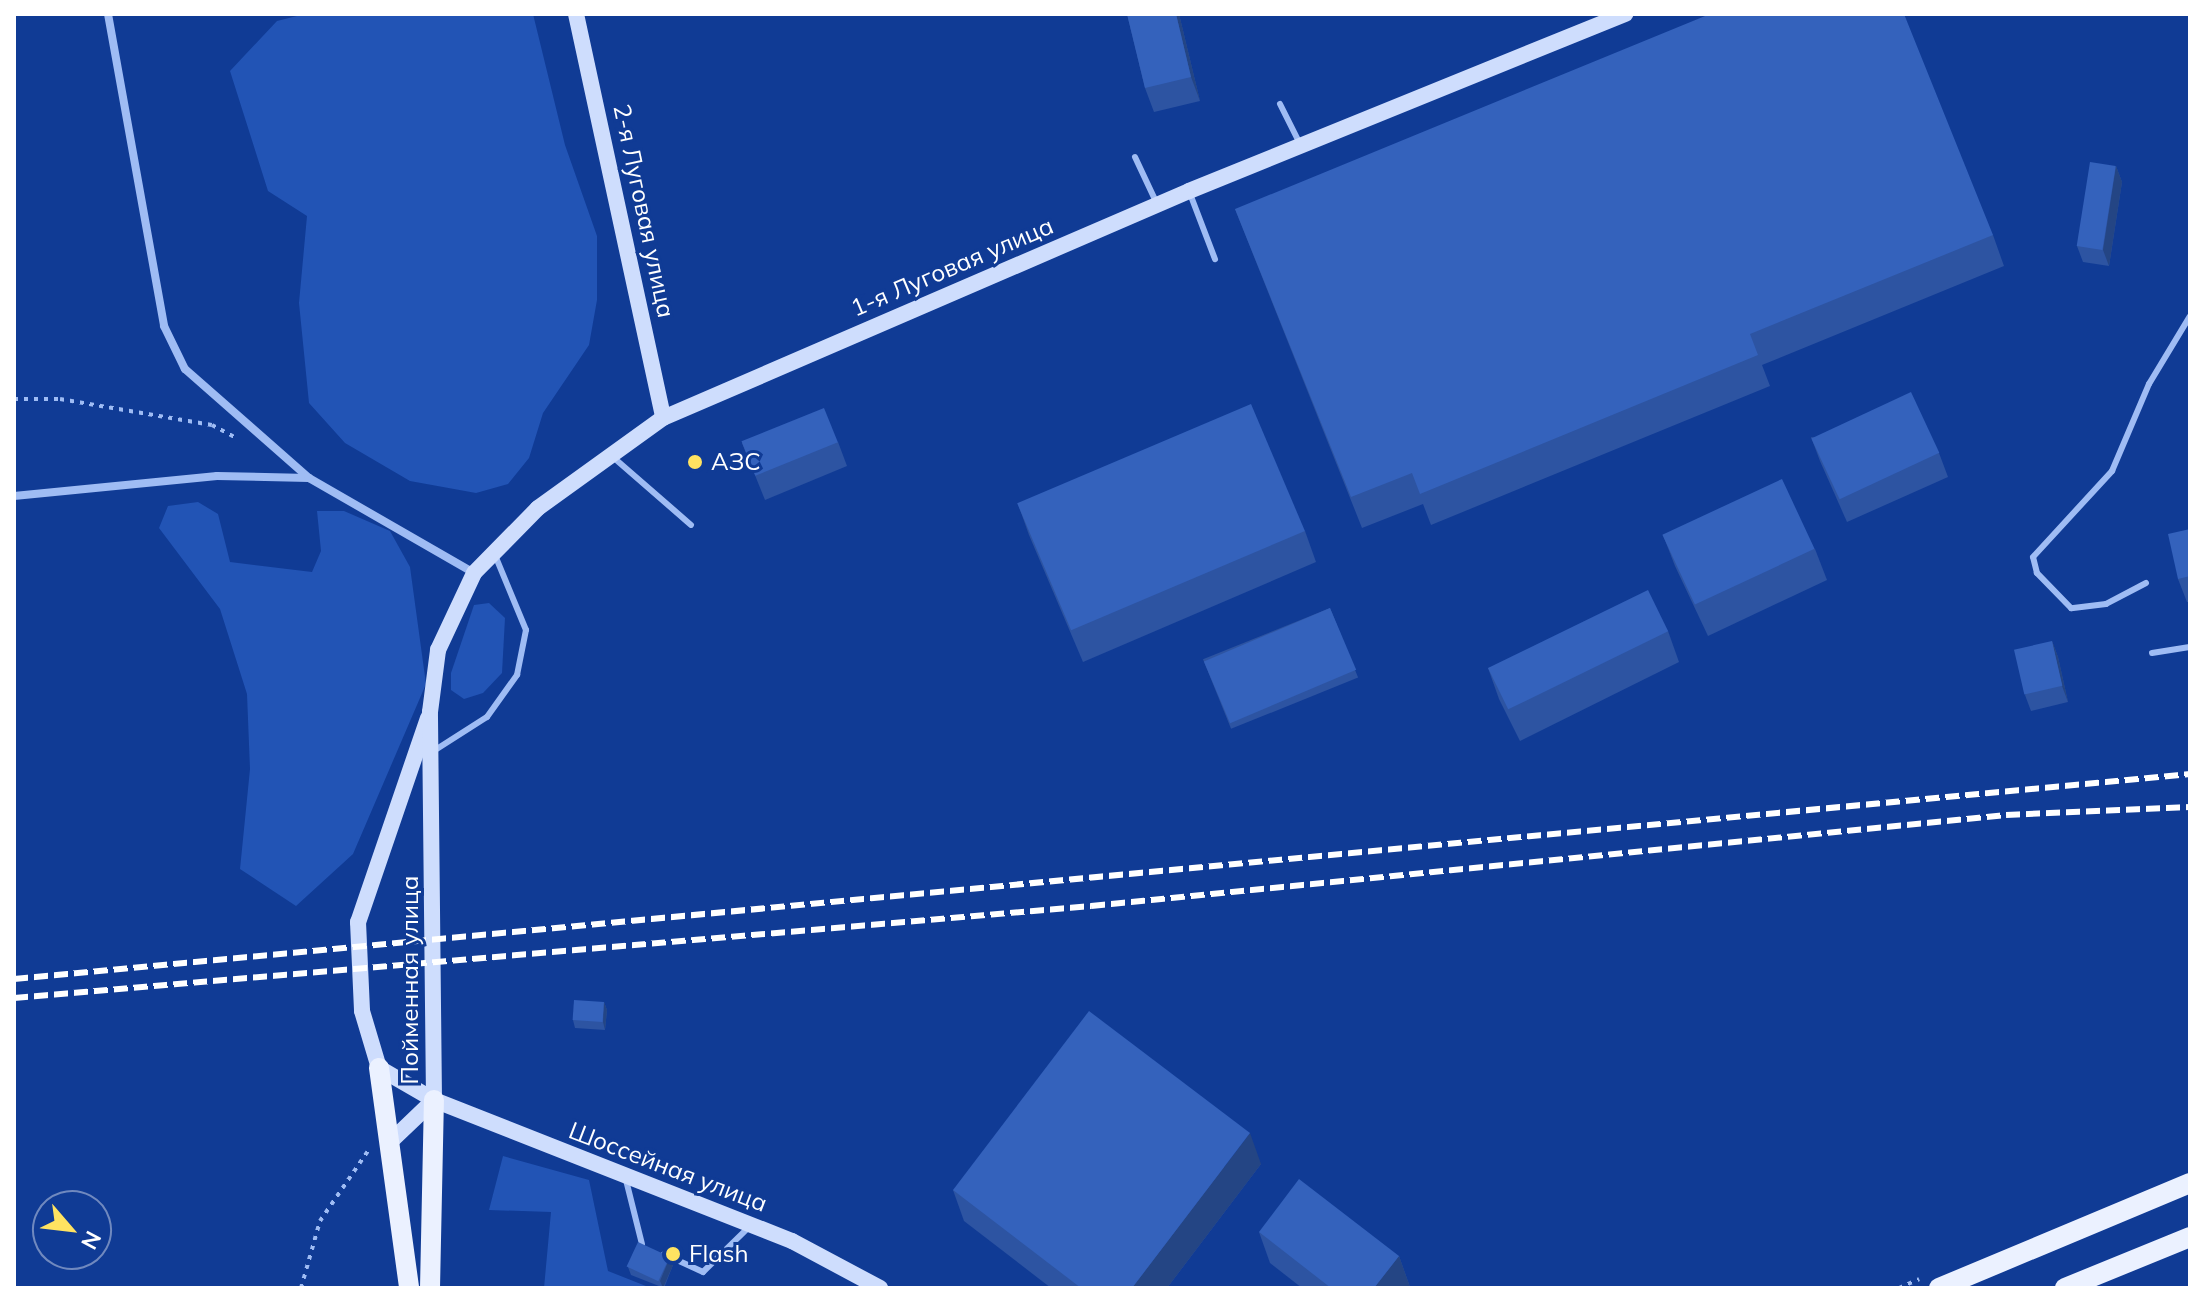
<!DOCTYPE html>
<meta charset="utf-8">
<style>
body{margin:0}
#map{position:relative;width:2204px;height:1302px;overflow:hidden;background:#103b95;font-family:Mulish,sans-serif}
div>[style]{position:absolute}
.green>*{inset:0;background:#2254b5}
.path>*{height:4px;margin-top:-2px;transform-origin:0;background:repeating-linear-gradient(90deg,#9fbcf4 0 4px,transparent 0 10px)}
.lane>*{height:6px;margin:-3px;padding:0 3px;transform-origin:3px;border-radius:3px;background:#9fbcf4}
.street>*{height:8px;margin:-4px;padding:0 4px;transform-origin:4px;border-radius:4px;background:#9fbcf4}
.secondary>*{height:16px;margin:-8px;padding:0 8px;transform-origin:8px;border-radius:8px;background:#ceddfd}
.primary>*{height:20px;margin:-10px;padding:0 10px;transform-origin:10px;border-radius:10px;background:#ebf1ff}
.rail>*{height:6px;margin-top:-3px;transform-origin:0;background:repeating-linear-gradient(90deg,#fff 0 14px,transparent 0 20px)}
.wall>*{inset:0;background:#2d54a2;transform-origin:0 0}
.shaded-wall>*{inset:0;background:#244584}
.building>*{inset:0;background:#3462bc;transform-origin:0 0}
.dots>*{width:22px;height:22px;translate:-50% -50%;box-sizing:border-box;border:4px solid #103b95;border-radius:50%}
span{translate:-50% -50%;white-space:nowrap;text-align:center;line-height:1.15;-webkit-text-stroke:6px #103b95;paint-order:stroke}
.street-label{font-size:24px;color:#fff}
.poi-label{font-size:24px;color:#fff}
.left{translate:0 -50%;text-align:left}
.frame{position:absolute;inset:0;border:16px solid #fff;pointer-events:none}
.north{position:absolute;left:32px;top:1190px;width:80px;height:80px;box-sizing:border-box;background:#103b95;border:2px solid #7089bf;border-radius:50%;rotate:118deg;font-size:22px;font-weight:700;line-height:32px;text-align:center;color:#fff}
.north::after{content:'';display:block;margin:auto;width:28px;height:36px;background:#ffe361;clip-path:polygon(50% 0,100% 100%,50% 72%,0 100%)}
</style>
<div id="map">
<div class="green">
<i style="clip-path:polygon(305px 14px,533px 14px,565px 145px,597px 236px,597px 300px,589px 345px,543px 413px,529px 458px,508px 484px,476px 493px,410px 481px,345px 443px,309px 403px,299px 303px,307px 216px,268px 191px,230px 71px,277px 21px)"></i>
<i style="clip-path:polygon(198px 502px,218px 514px,230px 562px,312px 572px,321px 551px,317px 511px,344px 511px,390px 531px,410px 567px,426px 684px,353px 854px,296px 906px,240px 869px,250px 769px,247px 694px,220px 609px,159px 528px,168px 506px)"></i>
<i style="clip-path:polygon(489px 603px,505px 618px,502px 673px,483px 693px,464px 699px,451px 690px,451px 673px,474px 605px)"></i>
<i style="clip-path:polygon(503px 1156px,589px 1180px,608px 1271px,651px 1288px,544px 1288px,551px 1212px,489px 1210px)"></i>
</div>
<div class="path">
<i style="left:14px;top:399px;width:46px"></i>
<i style="left:60px;top:399px;width:154px;rotate:9.7deg"></i>
<i style="left:212px;top:425px;width:27px;rotate:28deg"></i>
<i style="left:301px;top:1288px;width:70px;rotate:-74.2deg"></i>
<i style="left:320px;top:1221px;width:85px;rotate:-55.6deg"></i>
<i style="left:1899px;top:1288px;width:22px;rotate:-24deg"></i>
</div>
<div class="lane">
<i style="left:1280px;top:104px;width:45px;rotate:63.4deg"></i>
<i style="left:1135px;top:157px;width:52px;rotate:64.9deg"></i>
<i style="left:1189px;top:191px;width:73px;rotate:69.1deg"></i>
<i style="left:614px;top:458px;width:102px;rotate:41deg"></i>
<i style="left:2146px;top:583px;width:45px;rotate:152.3deg"></i>
<i style="left:2106px;top:604px;width:35px;rotate:173deg"></i>
<i style="left:2071px;top:608px;width:49px;rotate:-134.2deg"></i>
<i style="left:2037px;top:573px;width:16px;rotate:-104deg"></i>
<i style="left:2033px;top:557px;width:117px;rotate:-47.4deg"></i>
<i style="left:2112px;top:471px;width:95px;rotate:-67deg"></i>
<i style="left:2149px;top:384px;width:79px;rotate:-58.9deg"></i>
<i style="left:2152px;top:653px;width:38px;rotate:-9deg"></i>
<i style="left:432px;top:752px;width:65px;rotate:-32.5deg"></i>
<i style="left:487px;top:717px;width:52px;rotate:-54.5deg"></i>
<i style="left:517px;top:675px;width:46px;rotate:-78.7deg"></i>
<i style="left:526px;top:630px;width:81px;rotate:-112.5deg"></i>
<i style="left:626px;top:1180px;width:66px;rotate:76deg"></i>
<i style="left:664px;top:1254px;width:43px;rotate:24.8deg"></i>
<i style="left:703px;top:1272px;width:66px;rotate:-44.4deg"></i>
</div>
<div class="street">
<i style="left:108px;top:14px;width:317px;rotate:79.8deg"></i>
<i style="left:164px;top:326px;width:48px;rotate:64deg"></i>
<i style="left:185px;top:369px;width:165px;rotate:41.3deg"></i>
<i style="left:14px;top:496px;width:204px;rotate:-5.6deg"></i>
<i style="left:217px;top:476px;width:92px;rotate:1.2deg"></i>
<i style="left:309px;top:478px;width:190px;rotate:29.9deg"></i>
</div>
<div class="secondary">
<i style="left:576px;top:14px;width:413px;rotate:77.8deg"></i>
<i style="left:428px;top:718px;width:216px;rotate:108.9deg"></i>
<i style="left:358px;top:922px;width:89px;rotate:87.4deg"></i>
<i style="left:362px;top:1011px;width:59px;rotate:73.4deg"></i>
<i style="left:379px;top:1068px;width:64px;rotate:30.2deg"></i>
<i style="left:434px;top:1100px;width:385px;rotate:21.5deg"></i>
<i style="left:792px;top:1241px;width:100px;rotate:28.1deg"></i>
<i style="left:434px;top:1100px;width:388px;rotate:-90.6deg"></i>
<i style="left:430px;top:712px;width:63px;rotate:-82.6deg"></i>
<i style="left:438px;top:650px;width:85px;rotate:-64.9deg"></i>
<i style="left:474px;top:573px;width:91px;rotate:-45.4deg"></i>
<i style="left:538px;top:508px;width:154px;rotate:-35.8deg"></i>
<i style="left:663px;top:418px;width:573px;rotate:-23.34deg"></i>
<i style="left:1189px;top:191px;width:471px;rotate:-22.1deg"></i>
<i style="left:390px;top:1142px;width:61px;rotate:-43.7deg"></i>
</div>
<div class="primary">
<i style="left:379px;top:1068px;width:222px;rotate:82.2deg"></i>
<i style="left:430px;top:1288px;width:188px;rotate:-88.8deg"></i>
<i style="left:1939px;top:1288px;width:272px;rotate:-22.7deg"></i>
<i style="left:2065px;top:1288px;width:135px;rotate:-22.2deg"></i>
</div>
<div class="rail">
<i style="left:14px;top:979px;width:2186px;rotate:-5.38deg"></i>
<i style="left:14px;top:998px;width:1081px;rotate:-4.88deg"></i>
<i style="left:1091px;top:906px;width:920px;rotate:-5.68deg"></i>
<i style="left:2006px;top:815px;width:184px;rotate:-2.5deg"></i>
</div>
<div class="wall">
<i style="clip-path:polygon(1127px 14px,1179px 14px,1200px 101px,1154px 112px,1145px 88px)"></i>
<i style="clip-path:polygon(2116px 166px,2122px 182px,2109px 266px,2083px 262px,2077px 246px)"></i>
<i style="clip-path:polygon(1235px 209px,1993px 235px,2004px 266px,1762px 365px,1770px 386px,1431px 525px,1423px 504px,1362px 528px)"></i>
<i style="clip-path:polygon(1811px 437px,1939px 453px,1948px 477px,1847px 522px,1820px 461px)"></i>
<i style="clip-path:polygon(838px 442px,847px 466px,765px 500px,742px 443px)"></i>
<i style="clip-path:polygon(1018px 504px,1305px 531px,1316px 562px,1083px 662px,1029px 535px)"></i>
<i style="clip-path:polygon(2190px 529px,2190px 602px,2187px 602px,2178px 579px)"></i>
<i style="clip-path:polygon(1663px 535px,1815px 549px,1827px 580px,1708px 636px,1675px 566px)"></i>
<i style="left:1330px;top:608px;width:75px;height:137px;rotate:68deg"></i>
<i style="clip-path:polygon(1668px 631px,1679px 662px,1520px 741px,1499px 699px,1488px 668px)"></i>
<i style="clip-path:polygon(2052px 641px,2058px 657px,2068px 702px,2031px 711px,2025px 695px)"></i>
<i style="clip-path:polygon(604px 1002px,607px 1010px,605px 1030px,575px 1028px,573px 1020px)"></i>
<i style="clip-path:polygon(1261px 1164px,1167px 1288px,1051px 1288px,964px 1221px,953px 1190px)"></i>
<i style="clip-path:polygon(1259px 1232px,1399px 1256px,1410px 1287px,1302px 1288px,1270px 1263px)"></i>
<i style="clip-path:polygon(670px 1257px,673px 1265px,664px 1288px,631px 1275px,628px 1267px)"></i>
</div>
<div class="shaded-wall">
<i style="clip-path:polygon(1176px 14px,1179px 14px,1200px 101px,1191px 77px)"></i>
<i style="clip-path:polygon(2116px 166px,2122px 182px,2109px 266px,2103px 250px)"></i>
<i style="clip-path:polygon(2052px 641px,2058px 657px,2068px 702px,2062px 686px)"></i>
<i style="clip-path:polygon(604px 1002px,607px 1010px,605px 1030px,603px 1022px)"></i>
<i style="clip-path:polygon(1250px 1133px,1261px 1164px,1167px 1288px,1132px 1288px)"></i>
<i style="clip-path:polygon(1399px 1256px,1410px 1287px,1374px 1288px)"></i>
<i style="clip-path:polygon(670px 1257px,673px 1265px,663px 1288px,660px 1281px)"></i>
</div>
<div class="building">
<i style="clip-path:polygon(1127px 14px,1176px 14px,1191px 77px,1145px 88px)"></i>
<i style="clip-path:polygon(1710px 14px,1904px 14px,1993px 235px,1750px 334px,1758px 355px,1420px 494px,1412px 473px,1351px 497px,1235px 209px)"></i>
<i style="left:2090px;top:162px;width:26px;height:85px;rotate:9deg"></i>
<i style="left:1911px;top:392px;width:67px;height:110px;rotate:65deg"></i>
<i style="left:1251px;top:404px;width:138px;height:254px;rotate:67deg"></i>
<i style="left:824px;top:408px;width:37px;height:89px;rotate:68deg"></i>
<i style="left:1782px;top:479px;width:77px;height:132px;rotate:65deg"></i>
<i style="clip-path:polygon(2190px 529px,2190px 576px,2178px 579px,2168px 534px)"></i>
<i style="left:1648px;top:590px;width:46px;height:178px;rotate:64deg"></i>
<i style="left:1330px;top:608px;width:67px;height:137px;rotate:67deg"></i>
<i style="left:2052px;top:641px;width:46px;height:39px;rotate:77deg"></i>
<i style="left:574px;top:1000px;width:30px;height:20px;rotate:4deg"></i>
<i style="clip-path:polygon(1089px 1011px,1250px 1133px,1132px 1288px,1081px 1288px,953px 1190px)"></i>
<i style="clip-path:polygon(1299px 1179px,1399px 1256px,1374px 1288px,1331px 1288px,1259px 1232px)"></i>
<i style="left:638px;top:1242px;width:35px;height:27px;rotate:25deg"></i>
</div>
<div class="dots">
<i style="left:695px;top:462px;background:#ffe361"></i>
<i style="left:673px;top:1254px;background:#ffe361"></i>
</div>
<div class="street-label">
<span style="left:644px;top:211px;rotate:78deg">2-я Луговая улица</span>
<span style="left:952px;top:267px;rotate:-23deg">1-я Луговая улица</span>
<span style="left:410px;top:980px;rotate:-90deg">Пойменная улица</span>
<span style="left:668px;top:1167px;rotate:21deg">Шоссейная улица</span>
</div>
<div class="poi-label">
<span class="left" style="left:711px;top:462px">АЗС</span>
<span class="left" style="left:689px;top:1254px">Flash</span>
</div>
<div class="frame"></div>
<div class="north">N</div>
</div>
